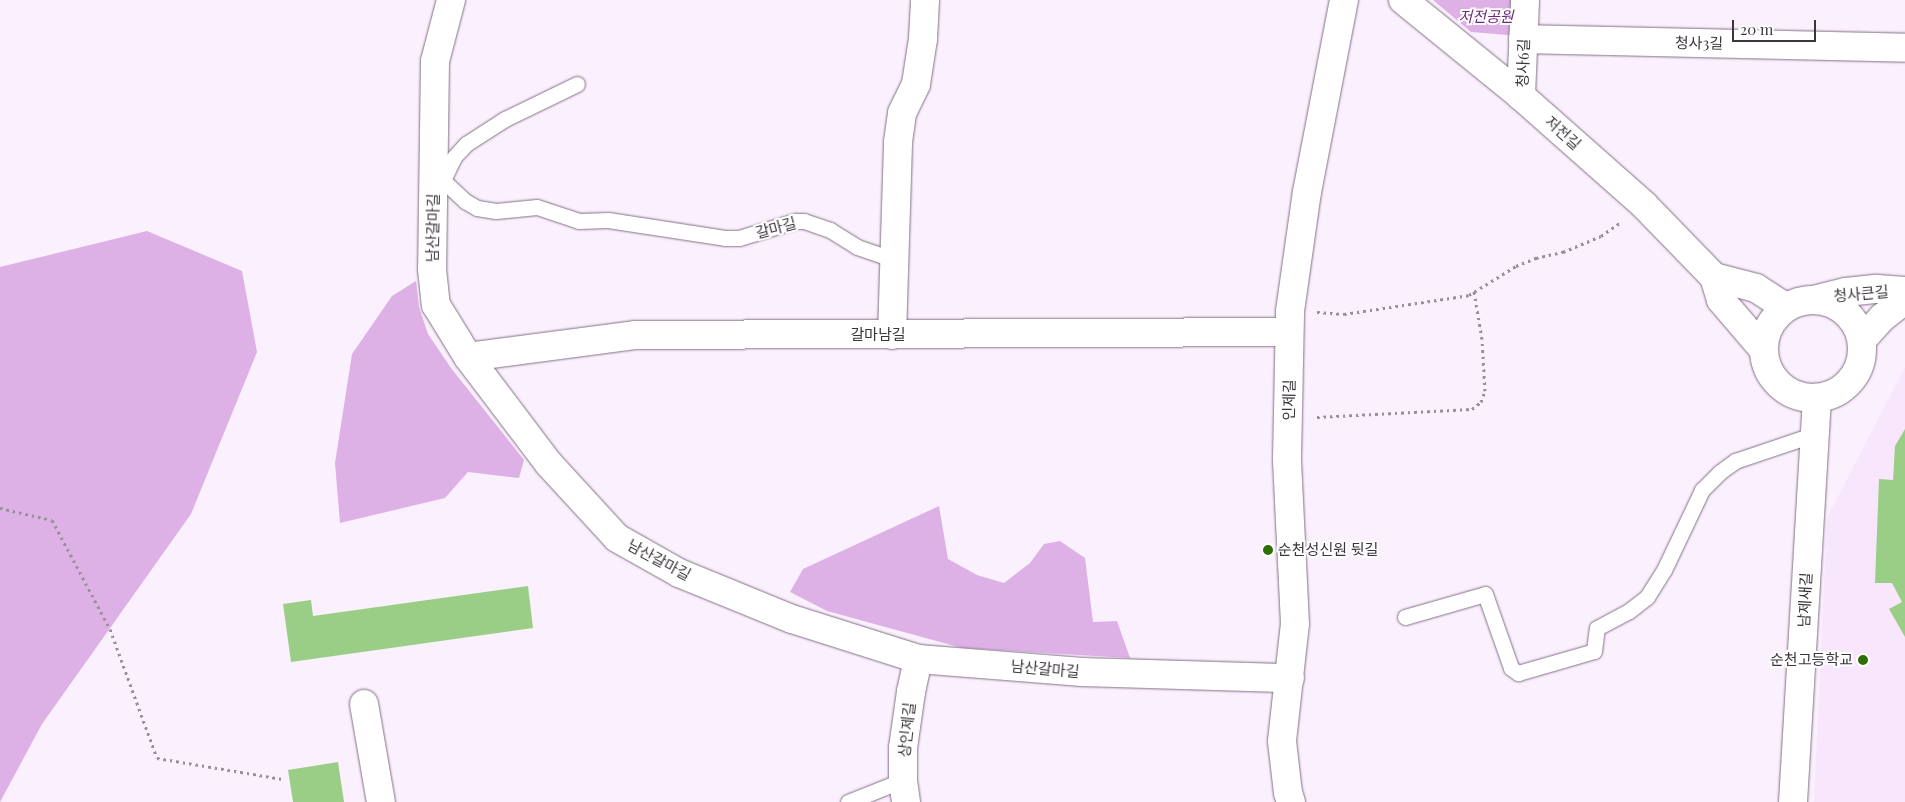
<!DOCTYPE html>
<meta charset="utf-8">
<style>
body{margin:0}
#map{position:relative;width:1905px;height:802px;overflow:hidden;background:#fbf0fd;font-family:"Playfair Display","Noto Sans KR",serif}
div>[style]{position:absolute}
.built>*{inset:0;background:#f8e6fc}
.green>*{inset:0;background:#ddb1e6}
.building>*{inset:0;background:#9ace86}
.path>*{height:3px;margin-top:-1.5px;transform-origin:0;background:repeating-linear-gradient(90deg,#988f99 0 2.5px,transparent 0 6.5px)}
.roads{filter:drop-shadow(0 0 1px #817184) drop-shadow(0 0 1px #817184)}
.service>*{height:15px;margin:-7.5px;padding:0 7.5px;transform-origin:7.5px;border-radius:7.5px;background:#fff}
.minor>*{height:28px;margin:-14px;padding:0 14px;transform-origin:14px;border-radius:14px;background:#fff}
.minor>.ring{margin:-14px;padding:0;box-sizing:content-box;background:none;border:28px solid #fff;border-radius:50%}
.tertiary>*{height:28px;margin:-14px;padding:0 14px;transform-origin:14px;border-radius:14px;background:#fff}
.dots>*{width:14px;height:14px;translate:-50% -50%;box-sizing:border-box;border:2px solid #fff;border-radius:50%}
span{translate:-50% -50%;white-space:nowrap;text-align:center;line-height:1.15;-webkit-text-stroke:4px #fff;paint-order:stroke}
.park-label{font-size:15px;color:#6e2b7c;font-style:italic}
.street-label{font-size:15px;color:#3c353d}
.poi-label{font-size:15px;color:#3c353d}
.left{translate:0 -50%;text-align:left}
.right{translate:-100% -50%;text-align:right}
.scale{position:absolute;left:1732px;top:20px;width:84px;height:22px;box-sizing:border-box;border:2px solid #3c353d;border-top:0;padding-left:6px;font-size:15px;line-height:18px;white-space:nowrap;color:#3c353d;-webkit-text-stroke:4px #fff;paint-order:stroke}
</style>
<div id="map">
<div class="built">
<i style="clip-path:polygon(1905px 367px,1905px 802px,1814px 802px,1827px 518px)"></i>
</div>
<div class="green">
<i style="clip-path:polygon(1433px 0,1521px 0,1516px 30px,1508px 35px,1471px 32px)"></i>
<i style="clip-path:polygon(147px 231px,242px 271px,257px 352px,191px 514px,42px 724px,0 802px,0 267px)"></i>
<i style="clip-path:polygon(416px 281px,419px 307px,428px 334px,451px 368px,524px 460px,519px 478px,468px 472px,445px 498px,340px 523px,335px 463px,352px 354px,392px 296px)"></i>
<i style="clip-path:polygon(939px 506px,948px 559px,977px 575px,1004px 583px,1030px 563px,1044px 544px,1060px 541px,1085px 558px,1093px 622px,1117px 621px,1130px 658px,962px 648px,827px 611px,790px 592px,803px 569px)"></i>
</div>
<div class="building">
<i style="clip-path:polygon(1905px 429px,1905px 637px,1889px 609px,1902px 602px,1892px 583px,1875px 583px,1879px 479px,1893px 480px,1895px 446px)"></i>
<i style="clip-path:polygon(528px 586px,533px 628px,291px 662px,283px 604px,311px 600px,313px 616px)"></i>
<i style="clip-path:polygon(338px 762px,344px 802px,293px 802px,288px 770px)"></i>
</div>
<div class="path">
<i style="left:1317px;top:312px;width:27px;rotate:4deg"></i>
<i style="left:1344px;top:314px;width:126px;rotate:-8.6deg"></i>
<i style="left:1469px;top:295px;width:55px;rotate:-31.7deg"></i>
<i style="left:1516px;top:266px;width:22px;rotate:-22deg"></i>
<i style="left:1536px;top:258px;width:28px;rotate:-13deg"></i>
<i style="left:1563px;top:252px;width:41px;rotate:-22.8deg"></i>
<i style="left:1601px;top:236px;width:24px;rotate:-35deg"></i>
<i style="left:1317px;top:417px;width:155px;rotate:-3deg"></i>
<i style="left:1472px;top:409px;width:11px;rotate:-38deg"></i>
<i style="left:1481px;top:402px;width:12px;rotate:-70deg"></i>
<i style="left:1485px;top:391px;width:52px;rotate:-93.3deg"></i>
<i style="left:1482px;top:339px;width:49px;rotate:-99.5deg"></i>
<i style="left:0;top:508px;width:53px;rotate:13deg"></i>
<i style="left:52px;top:520px;width:123px;rotate:62deg"></i>
<i style="left:110px;top:629px;width:137px;rotate:70deg"></i>
<i style="left:157px;top:758px;width:127px;rotate:9.5deg"></i>
</div>
<div class="roads">
<div class="service">
<i style="left:433px;top:171px;width:44px;rotate:43.2deg"></i>
<i style="left:465px;top:201px;width:14px;rotate:30deg"></i>
<i style="left:477px;top:208px;width:19px;rotate:9deg"></i>
<i style="left:496px;top:211px;width:41px;rotate:-5.6deg"></i>
<i style="left:537px;top:207px;width:44px;rotate:18.4deg"></i>
<i style="left:579px;top:221px;width:29px;rotate:-2deg"></i>
<i style="left:608px;top:220px;width:118px;rotate:8.7deg"></i>
<i style="left:725px;top:238px;width:14px"></i>
<i style="left:739px;top:238px;width:59px;rotate:-16.9deg"></i>
<i style="left:795px;top:221px;width:9px"></i>
<i style="left:804px;top:221px;width:28px;rotate:19deg"></i>
<i style="left:830px;top:230px;width:32px;rotate:32deg"></i>
<i style="left:857px;top:247px;width:40px;rotate:18.9deg"></i>
<i style="left:443px;top:180px;width:25px;rotate:-64deg"></i>
<i style="left:454px;top:157px;width:18px;rotate:-47deg"></i>
<i style="left:466px;top:144px;width:46px;rotate:-32.7deg"></i>
<i style="left:505px;top:119px;width:80px;rotate:-25.9deg"></i>
<i style="left:1405px;top:617px;width:83px;rotate:-16deg"></i>
<i style="left:1485px;top:594px;width:78px;rotate:70.6deg"></i>
<i style="left:1511px;top:668px;width:9px;rotate:36deg"></i>
<i style="left:1518px;top:673px;width:79px;rotate:-16.1deg"></i>
<i style="left:1594px;top:651px;width:23px;rotate:-83deg"></i>
<i style="left:1597px;top:628px;width:36px;rotate:-28deg"></i>
<i style="left:1629px;top:611px;width:23px;rotate:-38deg"></i>
<i style="left:1647px;top:597px;width:32px;rotate:-58deg"></i>
<i style="left:1664px;top:570px;width:89px;rotate:-64.6deg"></i>
<i style="left:1702px;top:490px;width:25px;rotate:-45deg"></i>
<i style="left:1720px;top:472px;width:19px;rotate:-36deg"></i>
<i style="left:1735px;top:461px;width:84px;rotate:-18.6deg"></i>
<i style="left:848px;top:802px;width:59px;rotate:-21.8deg"></i>
</div>
<div class="minor">
<i style="left:451px;top:0;width:63px;rotate:104.7deg"></i>
<i style="left:435px;top:61px;width:208px;rotate:90.8deg"></i>
<i style="left:432px;top:269px;width:36px;rotate:84deg"></i>
<i style="left:436px;top:305px;width:61px;rotate:58.4deg"></i>
<i style="left:468px;top:357px;width:134px;rotate:52.9deg"></i>
<i style="left:549px;top:464px;width:100px;rotate:47.4deg"></i>
<i style="left:617px;top:538px;width:71px;rotate:29.4deg"></i>
<i style="left:679px;top:573px;width:122px;rotate:22.2deg"></i>
<i style="left:792px;top:619px;width:132px;rotate:17.6deg"></i>
<i style="left:918px;top:659px;width:165px;rotate:4.5deg"></i>
<i style="left:1082px;top:672px;width:208px;rotate:1.7deg"></i>
<i style="left:1403px;top:0;width:152px;rotate:39.1deg"></i>
<i style="left:1521px;top:96px;width:164px;rotate:41.5deg"></i>
<i style="left:1644px;top:205px;width:100px;rotate:45.8deg"></i>
<i style="left:1714px;top:277px;width:24px;rotate:73deg"></i>
<i style="left:1721px;top:300px;width:65px;rotate:49.4deg"></i>
<i style="left:1523px;top:39px;width:382px;rotate:1.3deg"></i>
<i style="left:1521px;top:96px;width:96px;rotate:-87.6deg"></i>
<i style="left:1714px;top:277px;width:43px;rotate:14.7deg"></i>
<i style="left:1756px;top:288px;width:35px;rotate:33deg"></i>
<i style="left:1817px;top:299px;width:30px;rotate:-14deg"></i>
<i style="left:1846px;top:292px;width:31px;rotate:-6deg"></i>
<i style="left:1877px;top:289px;width:28px;rotate:4deg"></i>
<i class="ring" style="left:1764px;top:300px;width:70px;height:70px"></i>
<i style="left:892px;top:335px;width:193px;rotate:-88.2deg"></i>
<i style="left:898px;top:142px;width:29px;rotate:-82deg"></i>
<i style="left:902px;top:113px;width:32px;rotate:-64deg"></i>
<i style="left:916px;top:84px;width:46px;rotate:-81.2deg"></i>
<i style="left:923px;top:39px;width:39px;rotate:-87deg"></i>
<i style="left:1862px;top:340px;width:31px;rotate:-48deg"></i>
<i style="left:1883px;top:317px;width:28px;rotate:-38deg"></i>
<i style="left:468px;top:357px;width:168px;rotate:-7.5deg"></i>
<i style="left:635px;top:335px;width:654px;rotate:-0.26deg"></i>
<i style="left:364px;top:704px;width:99px;rotate:80.2deg"></i>
<i style="left:906px;top:802px;width:22px;rotate:-98deg"></i>
<i style="left:903px;top:780px;width:32px;rotate:-90deg"></i>
<i style="left:903px;top:748px;width:57px;rotate:-81.9deg"></i>
<i style="left:911px;top:692px;width:34px;rotate:-78deg"></i>
<i style="left:1291px;top:802px;width:9px;rotate:-108deg"></i>
<i style="left:1288px;top:793px;width:52px;rotate:-96.6deg"></i>
<i style="left:1282px;top:741px;width:118px;rotate:-83.7deg"></i>
<i style="left:1295px;top:624px;width:166px;rotate:-92.8deg"></i>
<i style="left:1287px;top:458px;width:147px;rotate:-88.8deg"></i>
<i style="left:1290px;top:311px;width:120px;rotate:-81.9deg"></i>
<i style="left:1307px;top:192px;width:196px;rotate:-79.1deg"></i>
</div>
<div class="tertiary">
<i style="left:1793px;top:802px;width:405px;rotate:-86.6deg"></i>
</div>
</div>
<div class="dots">
<i style="left:1268px;top:550px;background:#2e6e04"></i>
<i style="left:1863px;top:660px;background:#2e6e04"></i>
</div>
<div class="park-label">
<span style="left:1486px;top:17px">저전공원</span>
</div>
<div class="street-label">
<span style="left:1699px;top:43px;rotate:1deg">청사3길</span>
<span style="left:1523px;top:63px;rotate:-88deg">청사6길</span>
<span style="left:1563px;top:133px;rotate:42deg">저전길</span>
<span style="left:433px;top:228px;rotate:-89deg">남산갈마길</span>
<span style="left:776px;top:228px;rotate:-15deg">갈마길</span>
<span style="left:1861px;top:294px;rotate:-5deg">청사큰길</span>
<span style="left:878px;top:335px">갈마남길</span>
<span style="left:1289px;top:400px;rotate:-89deg">인제길</span>
<span style="left:659px;top:560px;rotate:28deg">남산갈마길</span>
<span style="left:1805px;top:600px;rotate:-87deg">남제새길</span>
<span style="left:1045px;top:669px;rotate:5deg">남산갈마길</span>
<span style="left:907px;top:730px;rotate:-84deg">상인제길</span>
</div>
<div class="poi-label">
<span class="left" style="left:1278px;top:550px">순천성신원 뒷길</span>
<span class="right" style="left:1853px;top:660px">순천고등학교</span>
</div>
<div class="scale">20 m</div>
</div>
